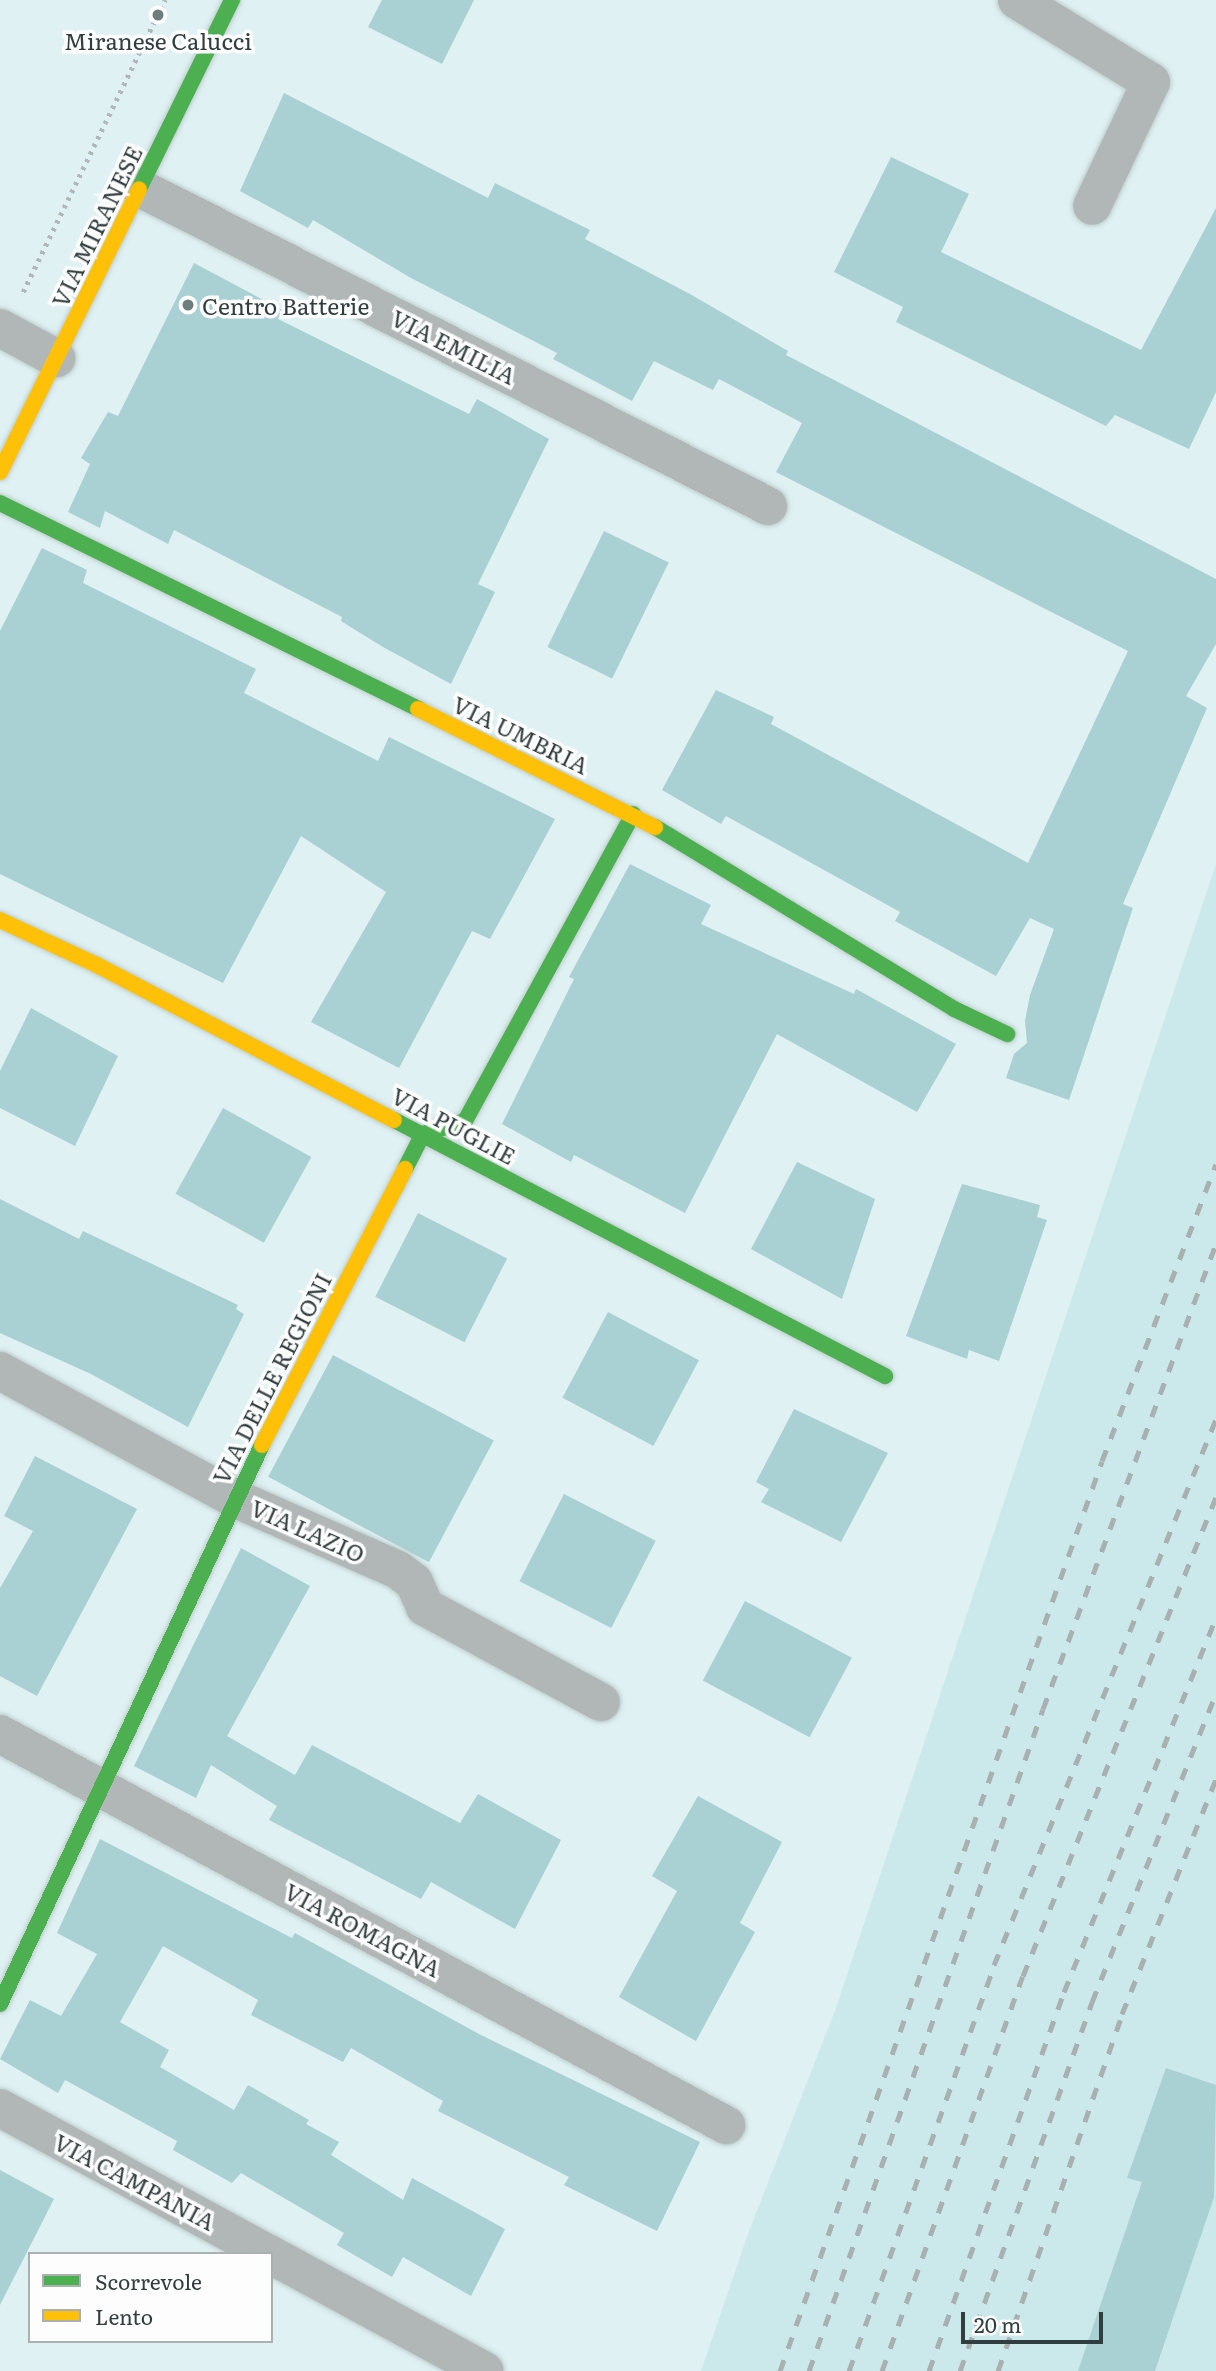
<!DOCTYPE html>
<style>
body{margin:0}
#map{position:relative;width:1216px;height:2371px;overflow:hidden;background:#dff1f2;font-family:Literata,serif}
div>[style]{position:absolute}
.built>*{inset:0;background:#cbe9ea}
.building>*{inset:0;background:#a9d0d2;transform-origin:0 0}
.path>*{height:4.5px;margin-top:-2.25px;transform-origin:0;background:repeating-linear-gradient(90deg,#afb7b8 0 3.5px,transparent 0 8.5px)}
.roads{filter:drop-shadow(0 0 2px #becccd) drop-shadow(0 0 2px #becccd)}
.street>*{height:38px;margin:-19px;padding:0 19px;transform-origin:19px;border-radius:19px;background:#b1b7b7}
.fast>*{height:16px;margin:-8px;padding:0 8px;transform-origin:8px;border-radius:8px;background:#4caf50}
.slow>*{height:16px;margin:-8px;padding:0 8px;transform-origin:8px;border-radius:8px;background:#ffc107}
.rail>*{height:5px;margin-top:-2.5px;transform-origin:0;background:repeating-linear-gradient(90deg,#a8b0b1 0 12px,transparent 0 24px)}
.dots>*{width:19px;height:19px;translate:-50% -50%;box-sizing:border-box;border:4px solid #fdfdfd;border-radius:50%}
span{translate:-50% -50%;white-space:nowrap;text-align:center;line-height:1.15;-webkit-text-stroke:7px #fdfdfd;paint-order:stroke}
.poi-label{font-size:23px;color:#313e3f}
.left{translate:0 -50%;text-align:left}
.street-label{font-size:23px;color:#313e3f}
.legend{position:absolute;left:28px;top:2252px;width:245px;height:91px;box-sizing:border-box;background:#fdfdfd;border:2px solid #abb1b1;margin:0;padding:9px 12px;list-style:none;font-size:21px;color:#313e3f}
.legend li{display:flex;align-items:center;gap:14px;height:35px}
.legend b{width:35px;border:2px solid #abb1b1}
.scale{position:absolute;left:961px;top:2312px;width:142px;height:32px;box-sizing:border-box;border:4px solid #313e3f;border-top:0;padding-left:9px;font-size:21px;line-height:24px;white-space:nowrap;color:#313e3f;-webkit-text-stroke:5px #fdfdfd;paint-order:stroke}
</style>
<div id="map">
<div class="built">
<i style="clip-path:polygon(1216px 864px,1216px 2371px,701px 2371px,748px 2234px,836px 2008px)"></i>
</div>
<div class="building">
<i style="clip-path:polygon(382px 0,474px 0,442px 64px,368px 27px)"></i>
<i style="clip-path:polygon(284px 93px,488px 198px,495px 183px,590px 230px,585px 239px,690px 294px,788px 351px,786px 355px,1216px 579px,1216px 644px,1186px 696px,1207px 708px,1123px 904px,1133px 908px,1069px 1100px,1006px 1078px,1014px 1054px,1027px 1043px,1025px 1021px,1030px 995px,1054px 929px,1030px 918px,996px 976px,895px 921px,900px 912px,726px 816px,721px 824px,662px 790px,716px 690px,774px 717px,771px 724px,1028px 863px,1128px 651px,776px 472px,802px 423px,719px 379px,713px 390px,654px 361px,632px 401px,553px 359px,557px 353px,411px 278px,313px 220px,308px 228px,240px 191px)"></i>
<i style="clip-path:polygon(891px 157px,969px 194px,941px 252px,1141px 350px,1216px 208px,1216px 392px,1189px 449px,1115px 415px,1106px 426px,896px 322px,903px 307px,834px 272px)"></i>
<i style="clip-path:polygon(194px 263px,282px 310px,278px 319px,469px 414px,477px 399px,549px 439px,478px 584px,495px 592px,451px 684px,383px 647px,341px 621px,342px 617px,174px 530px,168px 544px,105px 511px,100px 528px,68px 512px,90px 464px,81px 458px,108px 412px,118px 416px)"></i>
<i style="left:604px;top:531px;width:72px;height:129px;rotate:26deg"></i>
<i style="clip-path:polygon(42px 548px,87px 570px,83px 583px,256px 669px,244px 693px,378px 761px,389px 737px,555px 819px,490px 939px,472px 931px,399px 1068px,311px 1022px,386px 892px,301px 836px,223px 983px,0 874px,0 631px)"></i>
<i style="clip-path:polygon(630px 864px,711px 905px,701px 924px,854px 994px,856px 989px,956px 1044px,917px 1112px,777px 1034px,685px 1213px,574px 1155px,571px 1162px,502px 1124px,574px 979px,569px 977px)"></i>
<i style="clip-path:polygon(31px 1008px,118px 1056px,75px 1146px,0 1108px,0 1071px)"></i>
<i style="left:223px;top:1108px;width:101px;height:98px;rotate:29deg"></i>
<i style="clip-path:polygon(797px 1162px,875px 1199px,842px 1299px,751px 1249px)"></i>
<i style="clip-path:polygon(962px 1184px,1040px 1205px,1037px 1217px,1047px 1220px,999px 1361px,969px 1350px,967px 1359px,906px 1336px)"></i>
<i style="clip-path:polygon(0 1199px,79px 1239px,83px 1231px,238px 1305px,236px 1309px,244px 1314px,188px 1427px,91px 1374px,0 1333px)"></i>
<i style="left:418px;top:1213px;width:100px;height:94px;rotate:27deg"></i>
<i style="left:608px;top:1312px;width:103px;height:97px;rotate:28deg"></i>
<i style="left:333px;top:1355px;width:182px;height:138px;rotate:28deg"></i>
<i style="clip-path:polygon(794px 1409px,888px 1453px,841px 1542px,761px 1502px,769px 1489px,756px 1482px)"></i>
<i style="clip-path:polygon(35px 1456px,137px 1509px,37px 1696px,0 1676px,0 1588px,33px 1531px,4px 1516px)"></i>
<i style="left:564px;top:1494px;width:103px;height:98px;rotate:27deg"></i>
<i style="clip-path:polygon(241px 1548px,310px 1586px,227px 1736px,295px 1775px,312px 1745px,460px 1823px,478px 1794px,561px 1840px,515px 1929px,431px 1882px,421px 1899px,269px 1820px,277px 1806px,211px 1765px,196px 1798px,134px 1766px)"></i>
<i style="left:745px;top:1601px;width:121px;height:90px;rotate:28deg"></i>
<i style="clip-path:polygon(698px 1796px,782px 1842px,740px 1923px,755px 1932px,696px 2041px,619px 1997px,677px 1891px,652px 1876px)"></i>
<i style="clip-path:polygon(100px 1839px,292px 1938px,295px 1933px,479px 2034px,700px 2142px,657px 2231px,564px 2185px,569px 2177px,438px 2111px,443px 2101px,351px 2048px,343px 2062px,251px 2015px,258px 2000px,163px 1946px,120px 2022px,169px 2050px,160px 2067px,234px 2110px,248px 2085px,309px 2120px,306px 2124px,339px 2142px,331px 2155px,403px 2200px,412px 2178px,505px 2229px,471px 2296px,403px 2257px,392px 2277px,337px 2245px,344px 2233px,241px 2173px,232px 2183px,173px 2150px,177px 2141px,65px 2080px,58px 2093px,0 2059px,30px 2000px,61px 2016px,97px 1954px,57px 1933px)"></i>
<i style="clip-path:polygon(1166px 2068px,1216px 2085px,1214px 2197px,1155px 2371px,1078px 2371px,1142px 2182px,1127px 2178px)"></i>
<i style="clip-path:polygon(0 2170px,54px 2199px,0 2305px)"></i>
</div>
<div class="path">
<i style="left:23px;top:292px;width:325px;rotate:-64.1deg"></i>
</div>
<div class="roads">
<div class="street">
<i style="left:1017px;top:0;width:157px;rotate:31.5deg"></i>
<i style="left:1151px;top:82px;width:137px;rotate:115.4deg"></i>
<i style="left:140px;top:188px;width:704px;rotate:26.86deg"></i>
<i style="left:0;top:328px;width:64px;rotate:28.2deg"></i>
<i style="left:0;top:1371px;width:266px;rotate:28.5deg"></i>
<i style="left:234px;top:1498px;width:179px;rotate:23.7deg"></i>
<i style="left:398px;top:1570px;width:20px;rotate:37deg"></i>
<i style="left:414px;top:1582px;width:27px;rotate:66deg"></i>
<i style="left:425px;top:1607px;width:200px;rotate:28.4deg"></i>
<i style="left:0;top:1734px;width:825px;rotate:28.31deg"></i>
<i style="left:0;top:2108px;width:306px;rotate:28.5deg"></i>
<i style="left:271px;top:2255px;width:243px;rotate:28.5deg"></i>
</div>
<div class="fast">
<i style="left:139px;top:189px;width:211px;rotate:-63.8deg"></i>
<i style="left:0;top:503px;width:466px;rotate:26.2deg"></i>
<i style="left:655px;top:827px;width:350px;rotate:31.3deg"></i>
<i style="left:954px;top:1009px;width:59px;rotate:25.3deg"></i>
<i style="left:394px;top:1120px;width:554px;rotate:27.54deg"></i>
<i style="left:405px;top:1169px;width:39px;rotate:-63deg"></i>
<i style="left:423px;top:1134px;width:44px;rotate:-17.2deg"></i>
<i style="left:465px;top:1121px;width:350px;rotate:-61.3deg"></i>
<i style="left:0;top:2004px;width:617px;rotate:-64.89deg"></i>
</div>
<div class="slow">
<i style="left:0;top:472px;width:315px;rotate:-63.8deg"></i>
<i style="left:418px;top:709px;width:265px;rotate:26.5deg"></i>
<i style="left:0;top:920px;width:107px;rotate:24.9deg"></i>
<i style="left:97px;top:965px;width:335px;rotate:27.6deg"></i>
<i style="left:262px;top:1445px;width:311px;rotate:-62.6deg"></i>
</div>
</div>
<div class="rail">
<i style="left:780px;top:2371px;width:965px;rotate:-70.51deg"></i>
<i style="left:1102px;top:1461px;width:318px;rotate:-69deg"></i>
<i style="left:809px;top:2371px;width:702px;rotate:-70.53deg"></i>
<i style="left:1043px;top:1709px;width:496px;rotate:-69.6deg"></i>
<i style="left:849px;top:2371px;width:431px;rotate:-70.3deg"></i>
<i style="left:994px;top:1965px;width:589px;rotate:-67.87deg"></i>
<i style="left:882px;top:2371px;width:419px;rotate:-70.4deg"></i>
<i style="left:1023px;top:1976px;width:516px;rotate:-68.05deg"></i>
<i style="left:929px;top:2371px;width:402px;rotate:-70.4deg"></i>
<i style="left:1064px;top:1992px;width:405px;rotate:-67.9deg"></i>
<i style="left:960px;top:2371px;width:392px;rotate:-70.3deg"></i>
<i style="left:1092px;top:2002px;width:332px;rotate:-68.1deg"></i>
<i style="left:998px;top:2371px;width:378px;rotate:-70.8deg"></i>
<i style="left:1122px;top:2014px;width:253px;rotate:-68.2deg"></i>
</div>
<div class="dots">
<i style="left:158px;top:15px;background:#6e7d7e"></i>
<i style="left:188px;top:305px;background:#6e7d7e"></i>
</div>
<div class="poi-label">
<span style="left:158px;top:40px">Miranese Calucci</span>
<span class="left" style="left:202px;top:305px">Centro Batterie</span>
</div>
<div class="street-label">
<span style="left:96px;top:226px;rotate:-64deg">VIA MIRANESE</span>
<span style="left:454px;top:346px;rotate:27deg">VIA EMILIA</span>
<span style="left:521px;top:734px;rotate:26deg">VIA UMBRIA</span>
<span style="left:454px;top:1125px;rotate:28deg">VIA PUGLIE</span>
<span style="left:271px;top:1378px;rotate:-63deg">VIA DELLE REGIONI</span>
<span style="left:308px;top:1530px;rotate:24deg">VIA LAZIO</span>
<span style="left:363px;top:1929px;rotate:28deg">VIA ROMAGNA</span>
<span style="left:135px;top:2181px;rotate:28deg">VIA CAMPANIA</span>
</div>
<ul class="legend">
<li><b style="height:9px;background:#4caf50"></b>Scorrevole</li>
<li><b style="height:9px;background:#ffc107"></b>Lento</li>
</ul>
<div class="scale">20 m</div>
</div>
